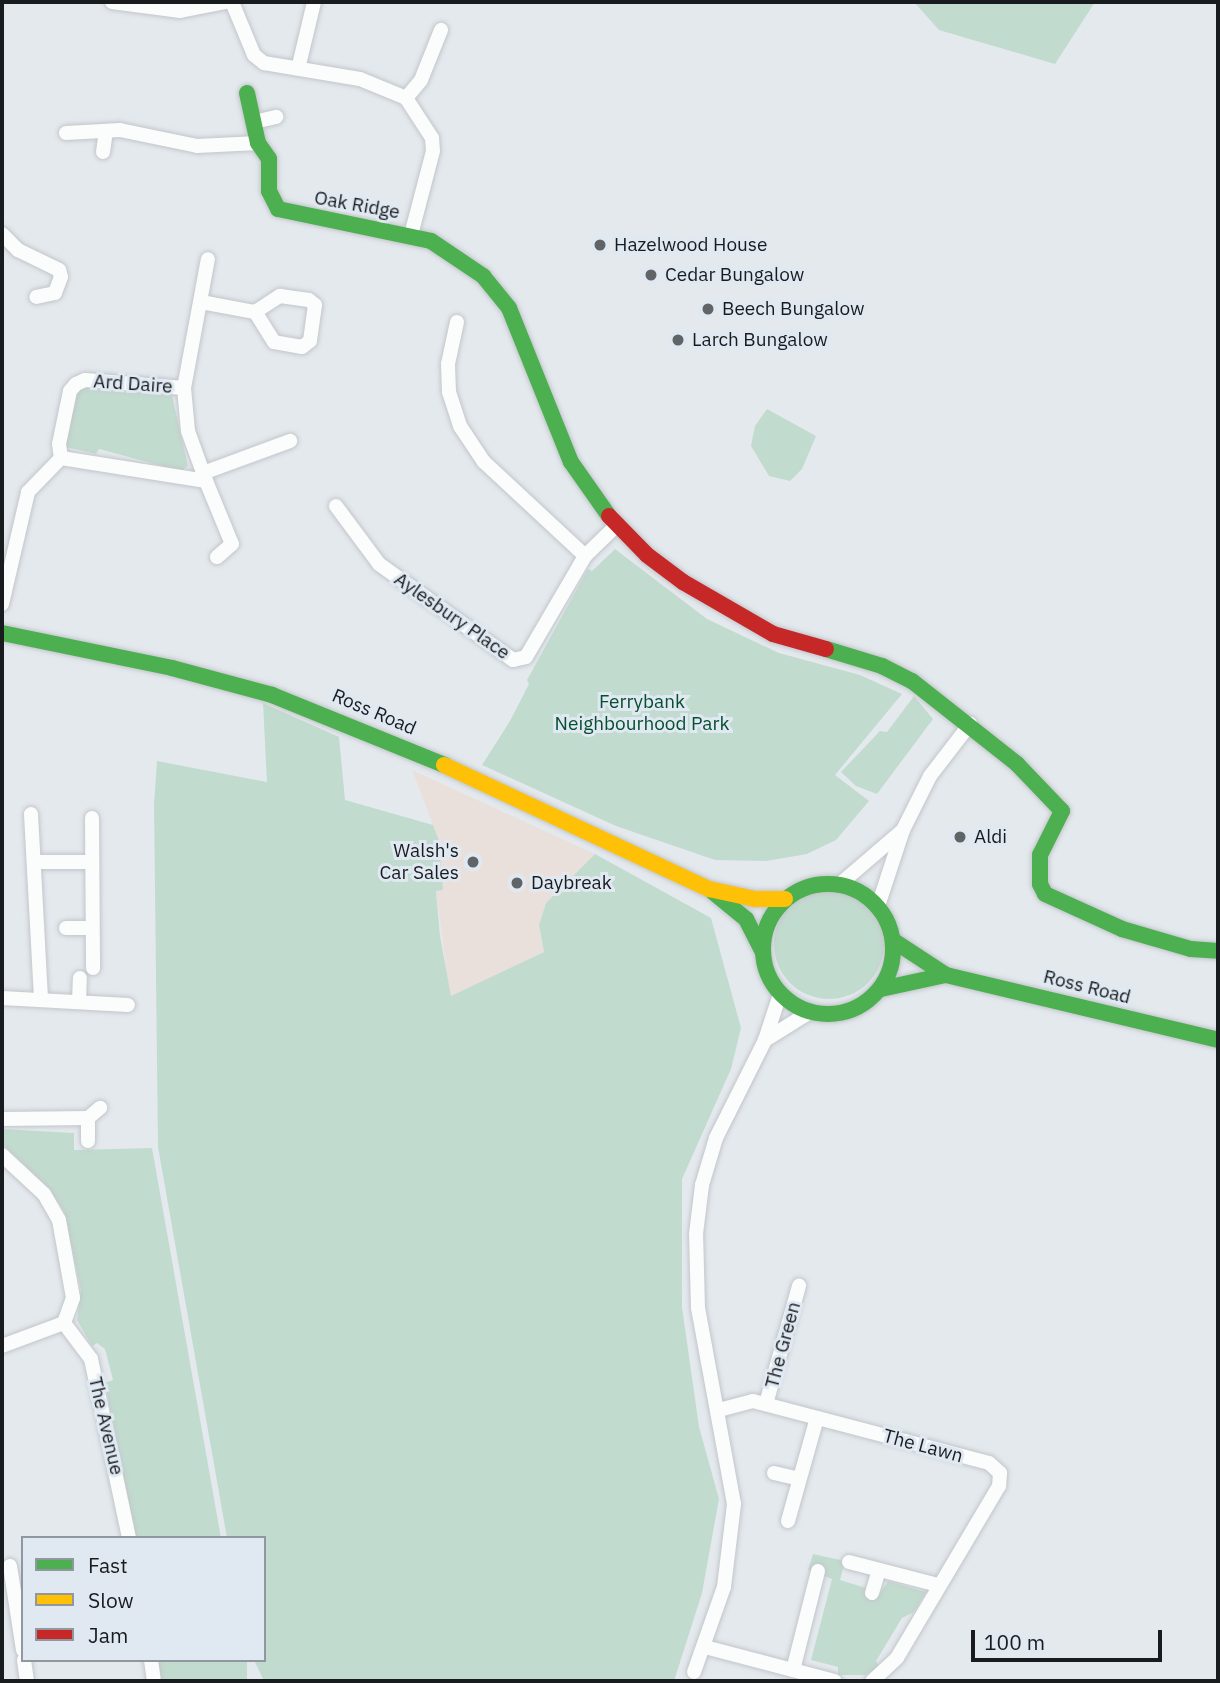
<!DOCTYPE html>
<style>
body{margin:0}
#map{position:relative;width:1220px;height:1683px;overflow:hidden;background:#e4e9ee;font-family:"IBM Plex Sans",sans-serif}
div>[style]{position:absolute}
.commercial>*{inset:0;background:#eae0db}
.green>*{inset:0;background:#c2dbcf;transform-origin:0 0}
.round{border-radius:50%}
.roads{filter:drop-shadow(0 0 2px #c2c6ca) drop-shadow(0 0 2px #c2c6ca)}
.street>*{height:14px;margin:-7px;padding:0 7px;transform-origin:7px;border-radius:7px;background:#fbfcfc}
.fast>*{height:16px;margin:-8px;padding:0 8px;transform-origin:8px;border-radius:8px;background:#4caf50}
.fast>.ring{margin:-8px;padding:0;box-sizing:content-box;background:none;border:16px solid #4caf50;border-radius:50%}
.slow>*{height:16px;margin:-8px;padding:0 8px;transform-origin:8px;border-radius:8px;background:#ffc107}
.jam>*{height:16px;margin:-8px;padding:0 8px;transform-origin:8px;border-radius:8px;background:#c62828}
.dots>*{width:19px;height:19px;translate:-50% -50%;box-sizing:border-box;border:4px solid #e0e9f2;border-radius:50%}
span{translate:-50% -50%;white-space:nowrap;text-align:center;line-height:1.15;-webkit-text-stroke:6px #e0e9f2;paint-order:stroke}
.street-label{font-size:19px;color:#191c1f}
.poi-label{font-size:19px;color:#191c1f}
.left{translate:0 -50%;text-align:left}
.right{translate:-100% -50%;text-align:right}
.park-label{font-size:19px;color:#074f30}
.frame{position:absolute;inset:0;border:4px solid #191c1f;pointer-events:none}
.legend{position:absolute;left:21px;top:1536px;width:245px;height:126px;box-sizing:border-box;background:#e0e9f2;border:2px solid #90979e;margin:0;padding:9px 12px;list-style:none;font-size:21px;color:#191c1f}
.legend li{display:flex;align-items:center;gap:14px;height:35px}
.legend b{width:35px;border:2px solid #90979e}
.scale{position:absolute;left:971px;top:1630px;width:191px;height:32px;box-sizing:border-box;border:4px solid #191c1f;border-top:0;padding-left:9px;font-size:21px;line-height:24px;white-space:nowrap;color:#191c1f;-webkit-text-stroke:5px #e0e9f2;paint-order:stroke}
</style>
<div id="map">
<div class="commercial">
<i style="clip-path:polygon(412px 770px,595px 854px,546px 903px,539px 925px,544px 952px,450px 997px,436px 890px,443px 890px,439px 840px)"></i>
</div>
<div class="green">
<i style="clip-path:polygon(914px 2px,1095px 2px,1055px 64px,939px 30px)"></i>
<i style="clip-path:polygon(83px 384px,171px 391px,188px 466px,181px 471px,99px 449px,96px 454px,66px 447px,64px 430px,71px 400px)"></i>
<i style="clip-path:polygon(767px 409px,816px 436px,802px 469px,790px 481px,769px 476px,751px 446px,755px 426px)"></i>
<i style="clip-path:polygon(615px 549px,707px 619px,779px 653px,860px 675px,902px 694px,835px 775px,869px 801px,836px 840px,807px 854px,766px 861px,715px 860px,616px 826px,482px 765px,510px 721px,529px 684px,527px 680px,588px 569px,592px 571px)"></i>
<i style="clip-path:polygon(914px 696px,933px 719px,877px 794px,856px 786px,841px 772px,880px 731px,887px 732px)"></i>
<i style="clip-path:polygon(263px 703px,339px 737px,345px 800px,433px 825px,439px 840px,443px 890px,436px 891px,440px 936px,451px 996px,544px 952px,539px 925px,546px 903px,595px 854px,711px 918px,741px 1028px,731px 1069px,682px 1179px,682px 1307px,699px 1427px,719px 1499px,702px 1593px,674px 1681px,264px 1681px,254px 1660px,264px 1660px,264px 1538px,227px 1538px,158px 1147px,154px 804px,157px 761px,267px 782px)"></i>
<i class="round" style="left:774px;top:889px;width:110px;height:110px"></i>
<i style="clip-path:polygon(2px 1129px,74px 1133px,74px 1150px,152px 1148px,221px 1538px,136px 1538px,105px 1383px,113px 1380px,105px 1349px,97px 1343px,92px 1346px,77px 1320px,81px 1290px,64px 1211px,49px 1188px,2px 1144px)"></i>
<i style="clip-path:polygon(813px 1554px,845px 1561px,840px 1580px,866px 1588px,870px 1599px,876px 1599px,888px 1581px,926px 1592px,914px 1612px,902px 1618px,876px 1661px,879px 1667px,865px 1675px,838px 1675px,838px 1667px,811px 1660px,832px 1579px,808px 1570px)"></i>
<i style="left:157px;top:1660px;width:90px;height:21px"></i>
</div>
<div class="roads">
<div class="street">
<i style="left:112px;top:2px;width:69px;rotate:7.5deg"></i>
<i style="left:180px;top:11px;width:47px;rotate:-11.1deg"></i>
<i style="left:232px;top:2px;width:57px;rotate:67.5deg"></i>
<i style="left:254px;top:55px;width:13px;rotate:39deg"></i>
<i style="left:264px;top:63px;width:97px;rotate:9.5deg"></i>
<i style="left:360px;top:79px;width:50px;rotate:22.4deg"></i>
<i style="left:406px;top:98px;width:48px;rotate:57deg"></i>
<i style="left:432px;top:138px;width:13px;rotate:86deg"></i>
<i style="left:433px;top:151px;width:87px;rotate:104.7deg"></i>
<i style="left:299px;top:65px;width:65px;rotate:-76.6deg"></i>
<i style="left:406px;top:98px;width:23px;rotate:-50deg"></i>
<i style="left:421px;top:80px;width:54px;rotate:-68.2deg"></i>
<i style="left:254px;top:122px;width:23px;rotate:-13deg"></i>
<i style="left:66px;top:133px;width:54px;rotate:-3.2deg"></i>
<i style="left:120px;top:130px;width:79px;rotate:11.7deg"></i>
<i style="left:197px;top:146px;width:61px;rotate:-2.8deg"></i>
<i style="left:103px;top:152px;width:21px;rotate:-82deg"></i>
<i style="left:2px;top:234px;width:23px;rotate:45deg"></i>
<i style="left:18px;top:250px;width:46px;rotate:26deg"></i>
<i style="left:59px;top:270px;width:7px;rotate:74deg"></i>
<i style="left:61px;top:277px;width:17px;rotate:111deg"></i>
<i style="left:55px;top:293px;width:19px;rotate:168deg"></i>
<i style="left:201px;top:302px;width:55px;rotate:10.5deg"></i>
<i style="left:255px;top:312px;width:30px;rotate:-33deg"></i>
<i style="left:280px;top:296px;width:29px;rotate:8deg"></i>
<i style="left:309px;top:300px;width:8px;rotate:40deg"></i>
<i style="left:315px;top:305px;width:36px;rotate:98deg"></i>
<i style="left:310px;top:341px;width:10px;rotate:143deg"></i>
<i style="left:302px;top:347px;width:28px;rotate:-170deg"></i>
<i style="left:274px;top:342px;width:36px;rotate:-122deg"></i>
<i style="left:457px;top:322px;width:43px;rotate:102.1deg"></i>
<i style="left:448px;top:364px;width:28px;rotate:88deg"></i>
<i style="left:449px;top:392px;width:36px;rotate:72deg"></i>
<i style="left:460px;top:426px;width:43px;rotate:56.3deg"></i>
<i style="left:484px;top:462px;width:138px;rotate:42.9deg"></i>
<i style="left:184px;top:388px;width:131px;rotate:-79.5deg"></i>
<i style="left:203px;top:473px;width:93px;rotate:-20.2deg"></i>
<i style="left:206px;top:481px;width:68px;rotate:67.6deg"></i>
<i style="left:232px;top:544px;width:20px;rotate:139deg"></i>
<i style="left:336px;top:506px;width:72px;rotate:53.4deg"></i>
<i style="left:379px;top:564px;width:165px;rotate:35.6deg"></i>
<i style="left:513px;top:660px;width:13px;rotate:-13deg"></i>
<i style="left:526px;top:657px;width:117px;rotate:-59.7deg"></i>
<i style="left:585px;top:556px;width:43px;rotate:-44.1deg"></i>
<i style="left:2px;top:604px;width:115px;rotate:-76.9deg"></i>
<i style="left:28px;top:492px;width:47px;rotate:-45.9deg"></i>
<i style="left:61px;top:458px;width:147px;rotate:9deg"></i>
<i style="left:206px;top:481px;width:53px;rotate:-109.8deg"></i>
<i style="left:188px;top:431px;width:43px;rotate:-95.3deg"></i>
<i style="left:184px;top:388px;width:99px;rotate:-175.4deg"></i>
<i style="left:85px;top:380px;width:10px;rotate:156deg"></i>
<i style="left:76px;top:384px;width:9px;rotate:131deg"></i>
<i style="left:70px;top:391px;width:54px;rotate:101.7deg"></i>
<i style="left:59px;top:444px;width:14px;rotate:82deg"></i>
<i style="left:31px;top:814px;width:185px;rotate:86.9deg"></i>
<i style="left:92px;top:818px;width:150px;rotate:89.6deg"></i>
<i style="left:35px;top:862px;width:56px"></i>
<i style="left:840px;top:884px;width:83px;rotate:-40.6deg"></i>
<i style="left:878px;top:906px;width:80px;rotate:-71.8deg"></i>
<i style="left:903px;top:830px;width:60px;rotate:-63.4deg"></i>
<i style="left:930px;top:776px;width:66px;rotate:-52.4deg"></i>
<i style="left:66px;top:928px;width:26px"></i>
<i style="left:2px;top:998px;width:126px;rotate:3.2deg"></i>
<i style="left:79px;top:1002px;width:24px;rotate:-88deg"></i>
<i style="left:765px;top:1040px;width:53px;rotate:-31.9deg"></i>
<i style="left:88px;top:1118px;width:16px;rotate:-40deg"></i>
<i style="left:2px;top:1119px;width:86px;rotate:-0.7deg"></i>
<i style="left:88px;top:1141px;width:23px;rotate:-90deg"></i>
<i style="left:2px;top:1155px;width:57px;rotate:42.9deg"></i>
<i style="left:44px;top:1194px;width:30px;rotate:60deg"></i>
<i style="left:59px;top:1220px;width:79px;rotate:79.8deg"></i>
<i style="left:73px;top:1298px;width:27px;rotate:110deg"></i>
<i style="left:64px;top:1323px;width:45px;rotate:53.1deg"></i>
<i style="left:91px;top:1359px;width:183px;rotate:78deg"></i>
<i style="left:2px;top:1346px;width:66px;rotate:-20.4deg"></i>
<i style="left:766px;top:1404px;width:123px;rotate:-74.4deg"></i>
<i style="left:719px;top:1410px;width:35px;rotate:-15deg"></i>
<i style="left:753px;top:1401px;width:244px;rotate:14.7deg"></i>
<i style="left:989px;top:1463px;width:15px;rotate:42deg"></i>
<i style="left:1000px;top:1473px;width:13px;rotate:94deg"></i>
<i style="left:999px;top:1486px;width:200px;rotate:120.7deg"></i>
<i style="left:897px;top:1658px;width:34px;rotate:137deg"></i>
<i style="left:774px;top:1473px;width:26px;rotate:13deg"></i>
<i style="left:788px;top:1521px;width:107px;rotate:-74.3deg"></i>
<i style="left:849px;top:1562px;width:92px;rotate:14.5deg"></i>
<i style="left:10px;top:1566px;width:85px;rotate:81.2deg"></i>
<i style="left:872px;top:1593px;width:24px;rotate:-73deg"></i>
<i style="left:705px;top:1647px;width:134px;rotate:14.7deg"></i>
<i style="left:24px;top:1660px;width:21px;rotate:82deg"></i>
<i style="left:151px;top:1660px;width:21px;rotate:82deg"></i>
<i style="left:793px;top:1670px;width:102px;rotate:-75.8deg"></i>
<i style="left:694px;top:1672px;width:90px;rotate:-70.6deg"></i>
<i style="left:724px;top:1587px;width:84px;rotate:-83.1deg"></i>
<i style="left:734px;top:1504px;width:199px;rotate:-100.4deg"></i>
<i style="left:698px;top:1308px;width:74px;rotate:-91.5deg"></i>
<i style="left:696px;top:1234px;width:49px;rotate:-83deg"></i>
<i style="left:702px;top:1185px;width:49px;rotate:-73.4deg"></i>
<i style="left:716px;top:1138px;width:110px;rotate:-63.4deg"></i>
<i style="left:765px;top:1040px;width:48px;rotate:-71.9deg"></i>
</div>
<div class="fast">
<i style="left:247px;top:93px;width:51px;rotate:77.6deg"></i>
<i style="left:258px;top:143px;width:19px;rotate:55deg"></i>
<i style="left:269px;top:159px;width:32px;rotate:90deg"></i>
<i style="left:269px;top:191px;width:20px;rotate:63deg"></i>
<i style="left:278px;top:209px;width:156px;rotate:11.8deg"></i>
<i style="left:431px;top:241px;width:63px;rotate:33.9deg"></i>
<i style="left:483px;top:276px;width:41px;rotate:50.9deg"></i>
<i style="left:509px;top:308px;width:166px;rotate:68.1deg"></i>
<i style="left:571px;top:462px;width:66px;rotate:54.9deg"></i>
<i style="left:2px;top:633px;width:174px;rotate:11.6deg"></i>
<i style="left:172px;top:668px;width:104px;rotate:15.1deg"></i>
<i style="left:272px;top:695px;width:186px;rotate:22.1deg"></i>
<i style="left:826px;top:649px;width:59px;rotate:16.9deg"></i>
<i style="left:882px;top:666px;width:34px;rotate:27deg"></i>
<i style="left:912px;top:681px;width:134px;rotate:38.3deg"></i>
<i style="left:1017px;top:764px;width:65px;rotate:46.2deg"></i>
<i style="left:1062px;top:811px;width:49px;rotate:116.6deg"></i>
<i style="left:1040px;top:855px;width:29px;rotate:90deg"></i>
<i style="left:1040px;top:884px;width:11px;rotate:63deg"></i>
<i style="left:1045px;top:894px;width:85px;rotate:24.4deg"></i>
<i style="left:1122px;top:929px;width:72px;rotate:16.2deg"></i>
<i style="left:1191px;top:949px;width:27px;rotate:4deg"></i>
<i class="ring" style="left:763px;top:884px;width:114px;height:114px"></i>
<i style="left:713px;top:892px;width:43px;rotate:39.3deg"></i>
<i style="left:746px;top:919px;width:36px;rotate:63deg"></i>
<i style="left:894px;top:941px;width:62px;rotate:33.2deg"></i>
<i style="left:946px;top:975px;width:280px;rotate:13.4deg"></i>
<i style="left:881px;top:989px;width:66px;rotate:-12.2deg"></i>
</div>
<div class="slow">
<i style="left:444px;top:765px;width:293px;rotate:25.1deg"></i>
<i style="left:709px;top:889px;width:47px;rotate:12.3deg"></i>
<i style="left:755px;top:899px;width:30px"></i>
</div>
<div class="jam">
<i style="left:609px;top:516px;width:54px;rotate:45.7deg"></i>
<i style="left:647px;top:555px;width:45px;rotate:36.9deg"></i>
<i style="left:683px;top:582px;width:104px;rotate:30deg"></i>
<i style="left:773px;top:634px;width:55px;rotate:15.8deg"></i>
</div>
</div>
<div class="dots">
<i style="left:600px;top:245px;background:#606467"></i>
<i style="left:651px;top:275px;background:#606467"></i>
<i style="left:708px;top:309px;background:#606467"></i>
<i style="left:678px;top:340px;background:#606467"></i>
<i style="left:960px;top:837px;background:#606467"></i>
<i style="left:473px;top:862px;background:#606467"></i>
<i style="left:517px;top:883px;background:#606467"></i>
</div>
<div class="street-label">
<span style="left:357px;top:205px;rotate:10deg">Oak Ridge</span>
<span style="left:133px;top:384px;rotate:4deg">Ard Daire</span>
<span style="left:452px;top:616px;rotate:35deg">Aylesbury Place</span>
<span style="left:374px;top:712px;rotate:23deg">Ross Road</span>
<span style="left:1087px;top:987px;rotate:14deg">Ross Road</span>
<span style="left:783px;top:1345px;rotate:-75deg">The Green</span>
<span style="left:106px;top:1426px;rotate:77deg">The Avenue</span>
<span style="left:923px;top:1446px;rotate:15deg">The Lawn</span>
</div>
<div class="poi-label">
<span class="left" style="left:614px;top:245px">Hazelwood House</span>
<span class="left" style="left:665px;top:275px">Cedar Bungalow</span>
<span class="left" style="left:722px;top:309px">Beech Bungalow</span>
<span class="left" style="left:692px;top:340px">Larch Bungalow</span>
<span class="left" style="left:974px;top:837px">Aldi</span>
<span class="right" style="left:459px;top:862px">Walsh's<br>Car Sales</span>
<span class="left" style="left:531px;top:883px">Daybreak</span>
</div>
<div class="park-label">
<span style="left:642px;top:713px">Ferrybank<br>Neighbourhood Park</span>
</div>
<div class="frame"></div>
<ul class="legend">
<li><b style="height:9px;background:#4caf50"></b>Fast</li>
<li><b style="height:9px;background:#ffc107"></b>Slow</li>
<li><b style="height:9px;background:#c62828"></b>Jam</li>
</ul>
<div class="scale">100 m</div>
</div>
